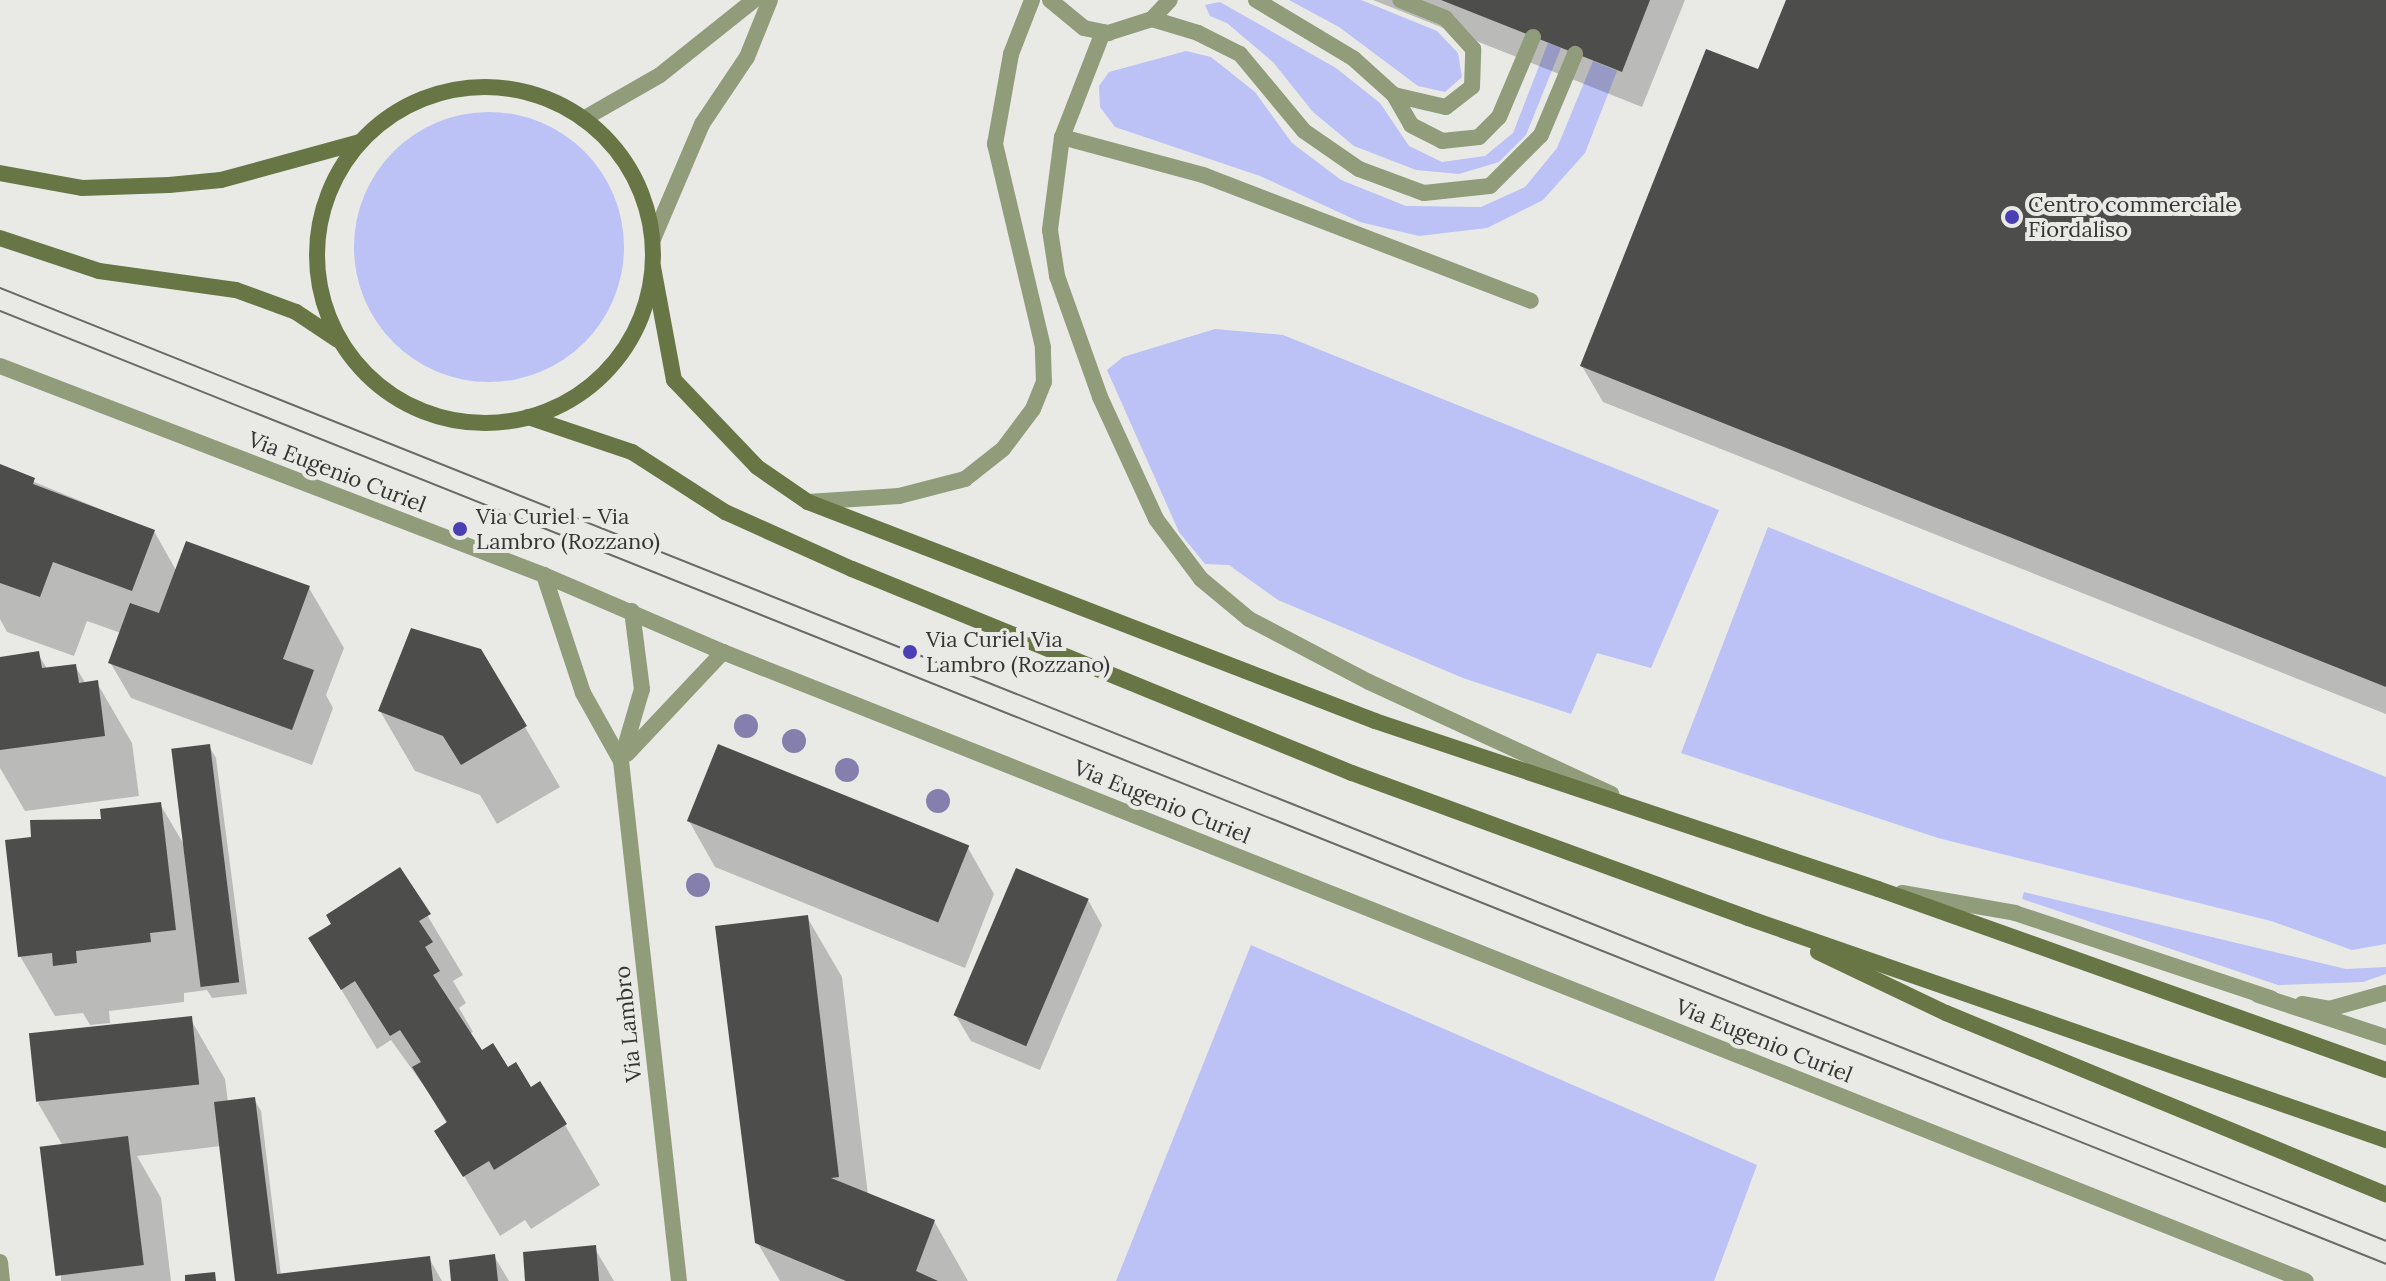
<!DOCTYPE html>
<style>
body{margin:0}
#map{position:relative;width:2386px;height:1281px;overflow:hidden;background:#e9eae6;font-family:Lora,serif}
div>[style]{position:absolute}
.green>*{inset:0;background:#bcc1f6}
.round{border-radius:50%}
.shadow>*{inset:0;background:#0003}
.building>*{inset:0;background:#4d4e4b;transform-origin:0 0}
.service>*{height:16px;margin:-8px;padding:0 8px;transform-origin:8px;border-radius:8px;background:#919c7a}
.minor>*{height:16px;margin:-8px;padding:0 8px;transform-origin:8px;border-radius:8px;background:#919c7a}
.tertiary>*{height:16px;margin:-8px;padding:0 8px;transform-origin:8px;border-radius:8px;background:#919c7a}
.secondary>*{height:16px;margin:-8px;padding:0 8px;transform-origin:8px;border-radius:8px;background:#677644}
.secondary>.ring{margin:-8px;padding:0;box-sizing:content-box;background:none;border:16px solid #677644;border-radius:50%}
.tram>*{height:2px;margin:-1px;padding:0 1px;transform-origin:1px;border-radius:1px;background:#696967}
.trees>*{width:24px;height:24px;margin:-12px;border-radius:50%;background:#847fad}
.dots>*{width:22px;height:22px;translate:-50% -50%;box-sizing:border-box;border:4px solid #e9eae6;border-radius:50%}
span{translate:-50% -50%;white-space:nowrap;text-align:center;line-height:1.15;-webkit-text-stroke:8px #e9eae6;paint-order:stroke}
.poi-label{font-size:22px;color:#353534}
.left{translate:0 -50%;text-align:left}
.street-label{font-size:22px;color:#353534}
</style>
<div id="map">
<div class="green">
<i style="clip-path:polygon(1289px 0,1361px 0,1437px 31px,1458px 53px,1462px 77px,1445px 92px,1418px 86px,1339px 27px)"></i>
<i style="clip-path:polygon(1220px 2px,1336px 68px,1380px 103px,1409px 146px,1442px 162px,1485px 156px,1513px 133px,1548px 43px,1561px 48px,1526px 135px,1499px 162px,1459px 174px,1416px 170px,1354px 146px,1313px 112px,1273px 62px,1227px 23px,1210px 16px,1205px 5px)"></i>
<i style="clip-path:polygon(1186px 51px,1211px 57px,1255px 92px,1292px 143px,1341px 180px,1406px 206px,1481px 207px,1525px 187px,1557px 148px,1593px 61px,1617px 71px,1585px 153px,1543px 200px,1487px 228px,1419px 236px,1360px 222px,1260px 176px,1115px 127px,1100px 107px,1099px 86px,1109px 72px)"></i>
<i class="round" style="left:354px;top:112px;width:270px;height:270px"></i>
<i style="clip-path:polygon(1215px 329px,1283px 335px,1719px 510px,1651px 668px,1597px 653px,1571px 714px,1463px 678px,1278px 600px,1229px 565px,1205px 564px,1179px 532px,1107px 370px,1123px 357px)"></i>
<i style="clip-path:polygon(1768px 527px,2386px 777px,2386px 944px,2352px 950px,2271px 921px,1938px 838px,1681px 753px)"></i>
<i style="clip-path:polygon(2024px 892px,2346px 969px,2386px 967px,2386px 974px,2363px 982px,2278px 985px,2022px 899px)"></i>
<i style="clip-path:polygon(1251px 945px,1757px 1165px,1714px 1281px,1116px 1281px)"></i>
</div>
<div class="shadow">
<i style="clip-path:polygon(1373px 0,1685px 0,1642px 107px)"></i>
<i style="clip-path:polygon(1788px 0,2386px 0,2386px 714px,1603px 402px,1582px 366px,1760px 71px)"></i>
<i style="clip-path:polygon(0 468px,154px 531px,177px 572px,309px 588px,344px 648px,326px 695px,333px 708px,312px 765px,131px 698px,110px 662px,121px 633px,87px 621px,74px 656px,7px 632px,0 619px)"></i>
<i style="clip-path:polygon(38px 654px,48px 670px,75px 666px,86px 684px,97px 683px,132px 743px,139px 796px,25px 811px,0 768px,0 659px)"></i>
<i style="clip-path:polygon(380px 711px,525px 727px,560px 787px,497px 824px,480px 795px,415px 771px)"></i>
<i style="clip-path:polygon(209px 746px,216px 758px,247px 994px,212px 998px,207px 990px,184px 993px,184px 1002px,109px 1011px,110px 1023px,90px 1025px,83px 1013px,55px 1016px,20px 956px,34px 839px,160px 804px,186px 848px)"></i>
<i style="clip-path:polygon(689px 821px,968px 848px,994px 894px,965px 968px,715px 867px)"></i>
<i style="clip-path:polygon(400px 870px,463px 975px,453px 981px,466px 1003px,459px 1008px,473px 1032px,469px 1034px,481px 1053px,507px 1070px,565px 1125px,600px 1185px,531px 1229px,525px 1220px,500px 1236px,437px 1131px,447px 1124px,429px 1093px,391px 1040px,377px 1049px,311px 939px)"></i>
<i style="clip-path:polygon(1088px 900px,1102px 925px,1040px 1070px,971px 1041px,956px 1016px)"></i>
<i style="clip-path:polygon(807px 917px,842px 977px,868px 1195px,934px 1221px,968px 1281px,780px 1281px,757px 1242px)"></i>
<i style="clip-path:polygon(190px 1018px,225px 1079px,228px 1103px,254px 1099px,261px 1111px,281px 1276px,429px 1258px,442px 1281px,237px 1281px,221px 1146px,137px 1156px,161px 1198px,171px 1281px,61px 1281px,63px 1146px,38px 1103px)"></i>
<i style="clip-path:polygon(594px 1247px,614px 1281px,527px 1281px)"></i>
<i style="clip-path:polygon(494px 1256px,509px 1281px,453px 1281px)"></i>
</div>
<div class="building">
<i style="clip-path:polygon(1441px 0,1650px 0,1622px 72px)"></i>
<i style="clip-path:polygon(1786px 0,2386px 0,2386px 687px,1580px 366px,1706px 49px,1758px 69px)"></i>
<i style="clip-path:polygon(0 464px,35px 478px,33px 484px,155px 530px,132px 591px,53px 562px,40px 597px,0 583px)"></i>
<i style="clip-path:polygon(186px 541px,310px 586px,283px 659px,314px 670px,292px 730px,108px 663px,130px 603px,159px 613px)"></i>
<i style="clip-path:polygon(411px 628px,481px 649px,527px 726px,461px 765px,443px 736px,378px 711px)"></i>
<i style="clip-path:polygon(39px 651px,42px 668px,76px 664px,79px 683px,98px 680px,105px 736px,0 750px,0 657px)"></i>
<i style="left:210px;top:744px;width:240px;height:39px;rotate:83deg"></i>
<i style="left:718px;top:744px;width:271px;height:83px;rotate:22deg"></i>
<i style="clip-path:polygon(161px 802px,176px 930px,150px 933px,151px 942px,76px 951px,77px 963px,53px 966px,52px 953px,18px 957px,5px 840px,31px 837px,30px 820px,101px 819px,100px 809px)"></i>
<i style="clip-path:polygon(400px 867px,431px 914px,419px 921px,433px 942px,425px 947px,440px 971px,433px 975px,482px 1050px,493px 1043px,508px 1067px,516px 1062px,531px 1087px,540px 1081px,567px 1124px,494px 1170px,489px 1161px,463px 1177px,434px 1131px,447px 1122px,412px 1067px,421px 1062px,400px 1030px,390px 1036px,355px 981px,341px 990px,308px 938px,331px 924px,326px 915px)"></i>
<i style="left:1016px;top:868px;width:79px;height:160px;rotate:23deg"></i>
<i style="clip-path:polygon(808px 915px,839px 1177px,831px 1178px,935px 1220px,916px 1271px,938px 1281px,846px 1281px,755px 1243px,715px 926px)"></i>
<i style="left:192px;top:1016px;width:69px;height:164px;rotate:84deg"></i>
<i style="clip-path:polygon(255px 1097px,277px 1274px,430px 1256px,433px 1281px,235px 1281px,214px 1102px)"></i>
<i style="left:128px;top:1136px;width:130px;height:89px;rotate:83deg"></i>
<i style="clip-path:polygon(596px 1245px,599px 1281px,525px 1281px,523px 1252px)"></i>
<i style="clip-path:polygon(495px 1254px,498px 1281px,451px 1281px,449px 1260px)"></i>
<i style="clip-path:polygon(215px 1272px,216px 1281px,185px 1281px,185px 1275px)"></i>
</div>
<div class="service">
<i style="left:1050px;top:0;width:44px;rotate:39.5deg"></i>
<i style="left:1084px;top:28px;width:25px;rotate:12deg"></i>
<i style="left:1108px;top:33px;width:46px;rotate:-17.7deg"></i>
<i style="left:1152px;top:19px;width:26px;rotate:-47deg"></i>
<i style="left:1256px;top:0;width:114px;rotate:31deg"></i>
<i style="left:1354px;top:59px;width:54px;rotate:42deg"></i>
<i style="left:1394px;top:95px;width:34px;rotate:60deg"></i>
<i style="left:1411px;top:125px;width:35px;rotate:27deg"></i>
<i style="left:1442px;top:141px;width:37px;rotate:-6deg"></i>
<i style="left:1479px;top:137px;width:28px;rotate:-45deg"></i>
<i style="left:1499px;top:117px;width:87px;rotate:-67deg"></i>
<i style="left:1152px;top:19px;width:48px;rotate:16.9deg"></i>
<i style="left:1198px;top:33px;width:47px;rotate:26.6deg"></i>
<i style="left:1240px;top:54px;width:100px;rotate:50.3deg"></i>
<i style="left:1304px;top:131px;width:67px;rotate:34.6deg"></i>
<i style="left:1359px;top:169px;width:69px;rotate:20.3deg"></i>
<i style="left:1424px;top:193px;width:66px;rotate:-6.1deg"></i>
<i style="left:1490px;top:186px;width:72px;rotate:-45deg"></i>
<i style="left:1541px;top:135px;width:88px;rotate:-67.2deg"></i>
<i style="left:1103px;top:32px;width:113px;rotate:111.3deg"></i>
<i style="left:1062px;top:137px;width:94px;rotate:97.4deg"></i>
<i style="left:1050px;top:230px;width:47px;rotate:81.3deg"></i>
<i style="left:1057px;top:276px;width:128px;rotate:70.4deg"></i>
<i style="left:1100px;top:397px;width:134px;rotate:65.3deg"></i>
<i style="left:1156px;top:519px;width:75px;rotate:53.1deg"></i>
<i style="left:1201px;top:579px;width:62px;rotate:39.8deg"></i>
<i style="left:1249px;top:619px;width:136px;rotate:27.7deg"></i>
<i style="left:1369px;top:682px;width:267px;rotate:24.8deg"></i>
<i style="left:1394px;top:95px;width:53px;rotate:13deg"></i>
<i style="left:1446px;top:107px;width:33px;rotate:-38deg"></i>
<i style="left:1472px;top:87px;width:38px;rotate:-88deg"></i>
<i style="left:1473px;top:49px;width:42px;rotate:-132.1deg"></i>
<i style="left:1445px;top:18px;width:48px;rotate:-158.2deg"></i>
<i style="left:1062px;top:137px;width:146px;rotate:15.1deg"></i>
<i style="left:1203px;top:175px;width:351px;rotate:21deg"></i>
<i style="left:808px;top:502px;width:91px;rotate:-3.8deg"></i>
<i style="left:899px;top:496px;width:68px;rotate:-14.4deg"></i>
<i style="left:965px;top:479px;width:48px;rotate:-38.3deg"></i>
<i style="left:1003px;top:449px;width:50px;rotate:-53.1deg"></i>
<i style="left:1033px;top:409px;width:29px;rotate:-68deg"></i>
<i style="left:1044px;top:382px;width:35px;rotate:-92deg"></i>
<i style="left:1043px;top:347px;width:209px;rotate:-103.3deg"></i>
<i style="left:995px;top:144px;width:91px;rotate:-79.9deg"></i>
<i style="left:1011px;top:54px;width:58px;rotate:-68.7deg"></i>
<i style="left:1902px;top:893px;width:115px;rotate:10deg"></i>
<i style="left:2015px;top:913px;width:270px;rotate:18.4deg"></i>
<i style="left:2302px;top:1004px;width:27px;rotate:10deg"></i>
<i style="left:2329px;top:1009px;width:59px;rotate:-15.7deg"></i>
</div>
<div class="minor">
<i style="left:544px;top:575px;width:124px;rotate:71.7deg"></i>
<i style="left:583px;top:693px;width:78px;rotate:60.8deg"></i>
<i style="left:632px;top:611px;width:79px;rotate:82.7deg"></i>
<i style="left:642px;top:689px;width:75px;rotate:106.3deg"></i>
<i style="left:621px;top:761px;width:523px;rotate:83.64deg"></i>
<i style="left:627px;top:754px;width:140px;rotate:-46.7deg"></i>
<i style="left:0;top:1262px;width:19px;rotate:84deg"></i>
</div>
<div class="tertiary">
<i style="left:585px;top:118px;width:86px;rotate:-29.8deg"></i>
<i style="left:660px;top:75px;width:120px;rotate:-38.6deg"></i>
<i style="left:653px;top:239px;width:125px;rotate:-66.9deg"></i>
<i style="left:702px;top:124px;width:81px;rotate:-56.1deg"></i>
<i style="left:747px;top:57px;width:61px;rotate:-68deg"></i>
<i style="left:0;top:366px;width:583px;rotate:21.02deg"></i>
<i style="left:544px;top:575px;width:195px;rotate:23.3deg"></i>
<i style="left:723px;top:652px;width:1703px;rotate:21.67deg"></i>
<i style="left:2258px;top:995px;width:135px;rotate:18.2deg"></i>
</div>
<div class="secondary">
<i class="ring" style="left:317px;top:87px;width:320px;height:320px"></i>
<i style="left:0;top:173px;width:83px;rotate:10.4deg"></i>
<i style="left:82px;top:188px;width:87px;rotate:-2deg"></i>
<i style="left:169px;top:185px;width:52px;rotate:-5.5deg"></i>
<i style="left:221px;top:180px;width:144px;rotate:-15.3deg"></i>
<i style="left:0;top:238px;width:104px;rotate:18.4deg"></i>
<i style="left:99px;top:271px;width:138px;rotate:7.9deg"></i>
<i style="left:236px;top:290px;width:64px;rotate:20.1deg"></i>
<i style="left:296px;top:312px;width:50px;rotate:33.7deg"></i>
<i style="left:653px;top:267px;width:115px;rotate:79.5deg"></i>
<i style="left:674px;top:380px;width:120px;rotate:46.3deg"></i>
<i style="left:757px;top:467px;width:62px;rotate:34.5deg"></i>
<i style="left:808px;top:502px;width:608px;rotate:21.12deg"></i>
<i style="left:1375px;top:721px;width:530px;rotate:18.47deg"></i>
<i style="left:1878px;top:889px;width:539px;rotate:19.61deg"></i>
<i style="left:528px;top:417px;width:110px;rotate:18.6deg"></i>
<i style="left:632px;top:452px;width:111px;rotate:32.8deg"></i>
<i style="left:725px;top:512px;width:139px;rotate:24.2deg"></i>
<i style="left:852px;top:569px;width:540px;rotate:22.2deg"></i>
<i style="left:1352px;top:773px;width:422px;rotate:20.1deg"></i>
<i style="left:1748px;top:918px;width:676px;rotate:19.19deg"></i>
<i style="left:1818px;top:952px;width:142px;rotate:25.5deg"></i>
<i style="left:1946px;top:1013px;width:476px;rotate:22.4deg"></i>
</div>
<div class="tram">
<i style="left:0;top:288px;width:2569px;rotate:21.77deg"></i>
<i style="left:0;top:311px;width:2569px;rotate:21.77deg"></i>
</div>
<div class="trees">
<i style="left:746px;top:726px"></i>
<i style="left:794px;top:741px"></i>
<i style="left:847px;top:770px"></i>
<i style="left:938px;top:801px"></i>
<i style="left:698px;top:885px"></i>
</div>
<div class="dots">
<i style="left:2012px;top:217px;background:#4a3fb5"></i>
<i style="left:460px;top:529px;background:#4a3fb5"></i>
<i style="left:910px;top:652px;background:#4a3fb5"></i>
</div>
<div class="poi-label">
<span class="left" style="left:2028px;top:217px">Centro commerciale<br>Fiordaliso</span>
<span class="left" style="left:476px;top:529px">Via Curiel - Via<br>Lambro (Rozzano)</span>
<span class="left" style="left:926px;top:652px">Via Curiel Via<br>Lambro (Rozzano)</span>
</div>
<div class="street-label">
<span style="left:337px;top:472px;rotate:21deg">Via Eugenio Curiel</span>
<span style="left:1162px;top:802px;rotate:22deg">Via Eugenio Curiel</span>
<span style="left:628px;top:1024px;rotate:-96deg">Via Lambro</span>
<span style="left:1764px;top:1041px;rotate:22deg">Via Eugenio Curiel</span>
</div>
</div>
